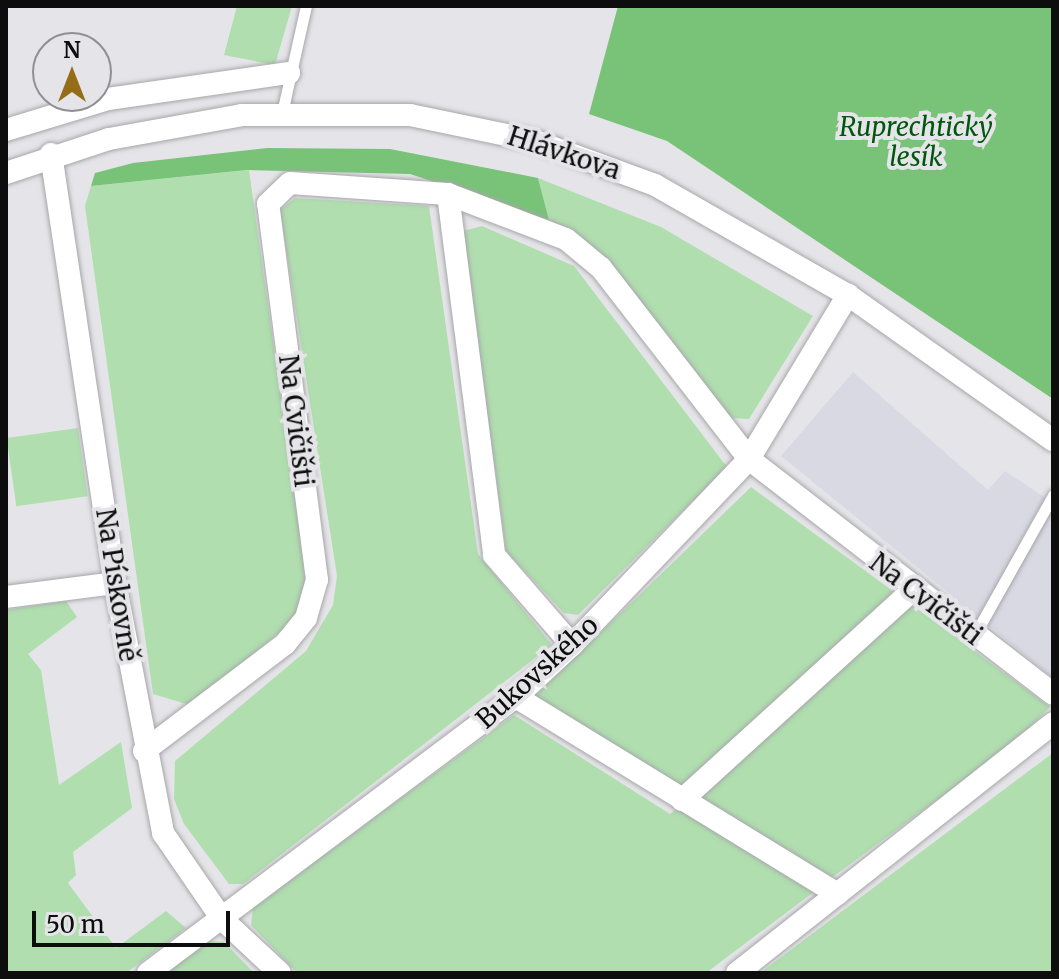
<!DOCTYPE html>
<meta charset="utf-8">
<style>
body{margin:0}
#map{position:relative;width:1059px;height:979px;overflow:hidden;background:#e5e5e9;font-family:Merriweather,serif}
div>[style]{position:absolute}
.built>*{inset:0;background:#d8d9e3}
.green>*{inset:0;background:#b0deaf;transform-origin:0 0}
.forest>*{inset:0;background:#78c378}
.roads{filter:drop-shadow(0 0 2px #a7a7aa) drop-shadow(0 0 2px #a7a7aa)}
.service>*{height:11px;margin:-5.5px;padding:0 5.5px;transform-origin:5.5px;border-radius:5.5px;background:#fff}
.minor>*{height:22px;margin:-11px;padding:0 11px;transform-origin:11px;border-radius:11px;background:#fff}
span{translate:-50% -50%;white-space:nowrap;text-align:center;line-height:1.15;-webkit-text-stroke:8px #e5e5e9;paint-order:stroke}
.park-label{font-size:26px;color:#00570e;font-style:italic}
.street-label{font-size:26px;color:#0d0d0e}
.frame{position:absolute;inset:0;border:8px solid #0d0d0e;pointer-events:none}
.north{position:absolute;left:32px;top:32px;width:80px;height:80px;box-sizing:border-box;background:#e5e5e9;border:2px solid #8f8f91;border-radius:50%;rotate:0deg;font-size:22px;font-weight:700;line-height:32px;text-align:center;color:#0d0d0e}
.north::after{content:'';display:block;margin:auto;width:28px;height:36px;background:#956d18;clip-path:polygon(50% 0,100% 100%,50% 72%,0 100%)}
.scale{position:absolute;left:32px;top:911px;width:198px;height:36px;box-sizing:border-box;border:4px solid #0d0d0e;border-top:0;padding-left:10px;font-size:24px;line-height:28px;white-space:nowrap;color:#0d0d0e;-webkit-text-stroke:6px #e5e5e9;paint-order:stroke}
</style>
<div id="map">
<div class="built">
<i style="clip-path:polygon(853px 372px,988px 490px,1005px 471px,1053px 503px,1053px 678px,781px 456px)"></i>
</div>
<div class="green">
<i style="clip-path:polygon(237px 6px,292px 6px,275px 65px,224px 55px)"></i>
<i style="clip-path:polygon(249px 170px,309px 598px,297px 617px,193px 706px,153px 694px,85px 206px,91px 186px)"></i>
<i style="clip-path:polygon(538px 178px,661px 227px,813px 316px,749px 419px,729px 418px,583px 239px,549px 220px)"></i>
<i style="clip-path:polygon(295px 198px,429px 206px,478px 554px,552px 645px,243px 884px,229px 884px,184px 824px,174px 799px,175px 761px,306px 651px,333px 605px,337px 576px,280px 210px)"></i>
<i style="clip-path:polygon(482px 226px,574px 266px,727px 467px,578px 615px,564px 613px,506px 551px,463px 231px)"></i>
<i style="left:78px;top:428px;width:69px;height:72px;rotate:82deg"></i>
<i style="clip-path:polygon(751px 487px,894px 592px,678px 793px,532px 699px)"></i>
<i style="clip-path:polygon(66px 601px,77px 617px,28px 654px,41px 670px,59px 785px,121px 742px,132px 808px,73px 852px,76px 875px,68px 883px,116px 948px,166px 911px,186px 928px,126px 973px,6px 973px,6px 610px)"></i>
<i style="clip-path:polygon(912px 605px,1050px 707px,1014px 743px,826px 882px,691px 801px)"></i>
<i style="clip-path:polygon(514px 715px,670px 814px,680px 806px,819px 888px,706px 973px,297px 973px,251px 925px,253px 907px)"></i>
<i style="clip-path:polygon(1053px 753px,1053px 973px,760px 973px,1006px 788px)"></i>
<i style="clip-path:polygon(209px 941px,224px 942px,254px 973px,165px 973px)"></i>
</div>
<div class="forest">
<i style="clip-path:polygon(618px 6px,1053px 6px,1053px 399px,667px 141px,589px 114px)"></i>
<i style="clip-path:polygon(267px 148px,390px 149px,538px 178px,549px 220px,410px 174px,247px 170px,91px 186px,95px 173px,133px 163px)"></i>
</div>
<div class="roads">
<div class="service">
<i style="left:282px;top:113px;width:110px;rotate:-77.4deg"></i>
<i style="left:974px;top:636px;width:162px;rotate:-60.7deg"></i>
</div>
<div class="minor">
<i style="left:6px;top:130px;width:107px;rotate:-16.9deg"></i>
<i style="left:108px;top:99px;width:183px;rotate:-8.2deg"></i>
<i style="left:51px;top:154px;width:434px;rotate:81.5deg"></i>
<i style="left:115px;top:583px;width:255px;rotate:79.1deg"></i>
<i style="left:163px;top:833px;width:104px;rotate:55.5deg"></i>
<i style="left:222px;top:919px;width:79px;rotate:43deg"></i>
<i style="left:6px;top:173px;width:108px;rotate:-18.3deg"></i>
<i style="left:109px;top:139px;width:135px;rotate:-10.2deg"></i>
<i style="left:242px;top:115px;width:168px"></i>
<i style="left:410px;top:115px;width:128px;rotate:11.7deg"></i>
<i style="left:535px;top:141px;width:128px;rotate:20.1deg"></i>
<i style="left:655px;top:185px;width:222px;rotate:29.7deg"></i>
<i style="left:848px;top:295px;width:251px;rotate:35.3deg"></i>
<i style="left:448px;top:194px;width:364px;rotate:82.7deg"></i>
<i style="left:494px;top:555px;width:119px;rotate:49.1deg"></i>
<i style="left:6px;top:597px;width:110px;rotate:-7.3deg"></i>
<i style="left:516px;top:697px;width:377px;rotate:31.5deg"></i>
<i style="left:144px;top:751px;width:177px;rotate:-37.2deg"></i>
<i style="left:285px;top:644px;width:33px;rotate:-51deg"></i>
<i style="left:306px;top:618px;width:40px;rotate:-74deg"></i>
<i style="left:317px;top:580px;width:379px;rotate:-97.4deg"></i>
<i style="left:268px;top:204px;width:30px;rotate:-44deg"></i>
<i style="left:290px;top:183px;width:158px;rotate:4deg"></i>
<i style="left:448px;top:194px;width:126px;rotate:20.9deg"></i>
<i style="left:566px;top:239px;width:45px;rotate:39.6deg"></i>
<i style="left:601px;top:268px;width:242px;rotate:52.2deg"></i>
<i style="left:749px;top:459px;width:384px;rotate:37.7deg"></i>
<i style="left:682px;top:800px;width:311px;rotate:-42.3deg"></i>
<i style="left:148px;top:973px;width:460px;rotate:-36.9deg"></i>
<i style="left:516px;top:697px;width:76px;rotate:-42.9deg"></i>
<i style="left:572px;top:645px;width:257px;rotate:-46.4deg"></i>
<i style="left:749px;top:459px;width:192px;rotate:-58.9deg"></i>
<i style="left:737px;top:973px;width:403px;rotate:-38.3deg"></i>
</div>
</div>
<div class="park-label">
<span style="left:916px;top:142px">Ruprechtický<br>lesík</span>
</div>
<div class="street-label">
<span style="left:564px;top:153px;rotate:18deg">Hlávkova</span>
<span style="left:296px;top:421px;rotate:83deg">Na Cvičišti</span>
<span style="left:117px;top:585px;rotate:81deg">Na Pískovně</span>
<span style="left:926px;top:599px;rotate:37deg">Na Cvičišti</span>
<span style="left:537px;top:672px;rotate:-42deg">Bukovského</span>
</div>
<div class="frame"></div>
<div class="north">N</div>
<div class="scale">50 m</div>
</div>
